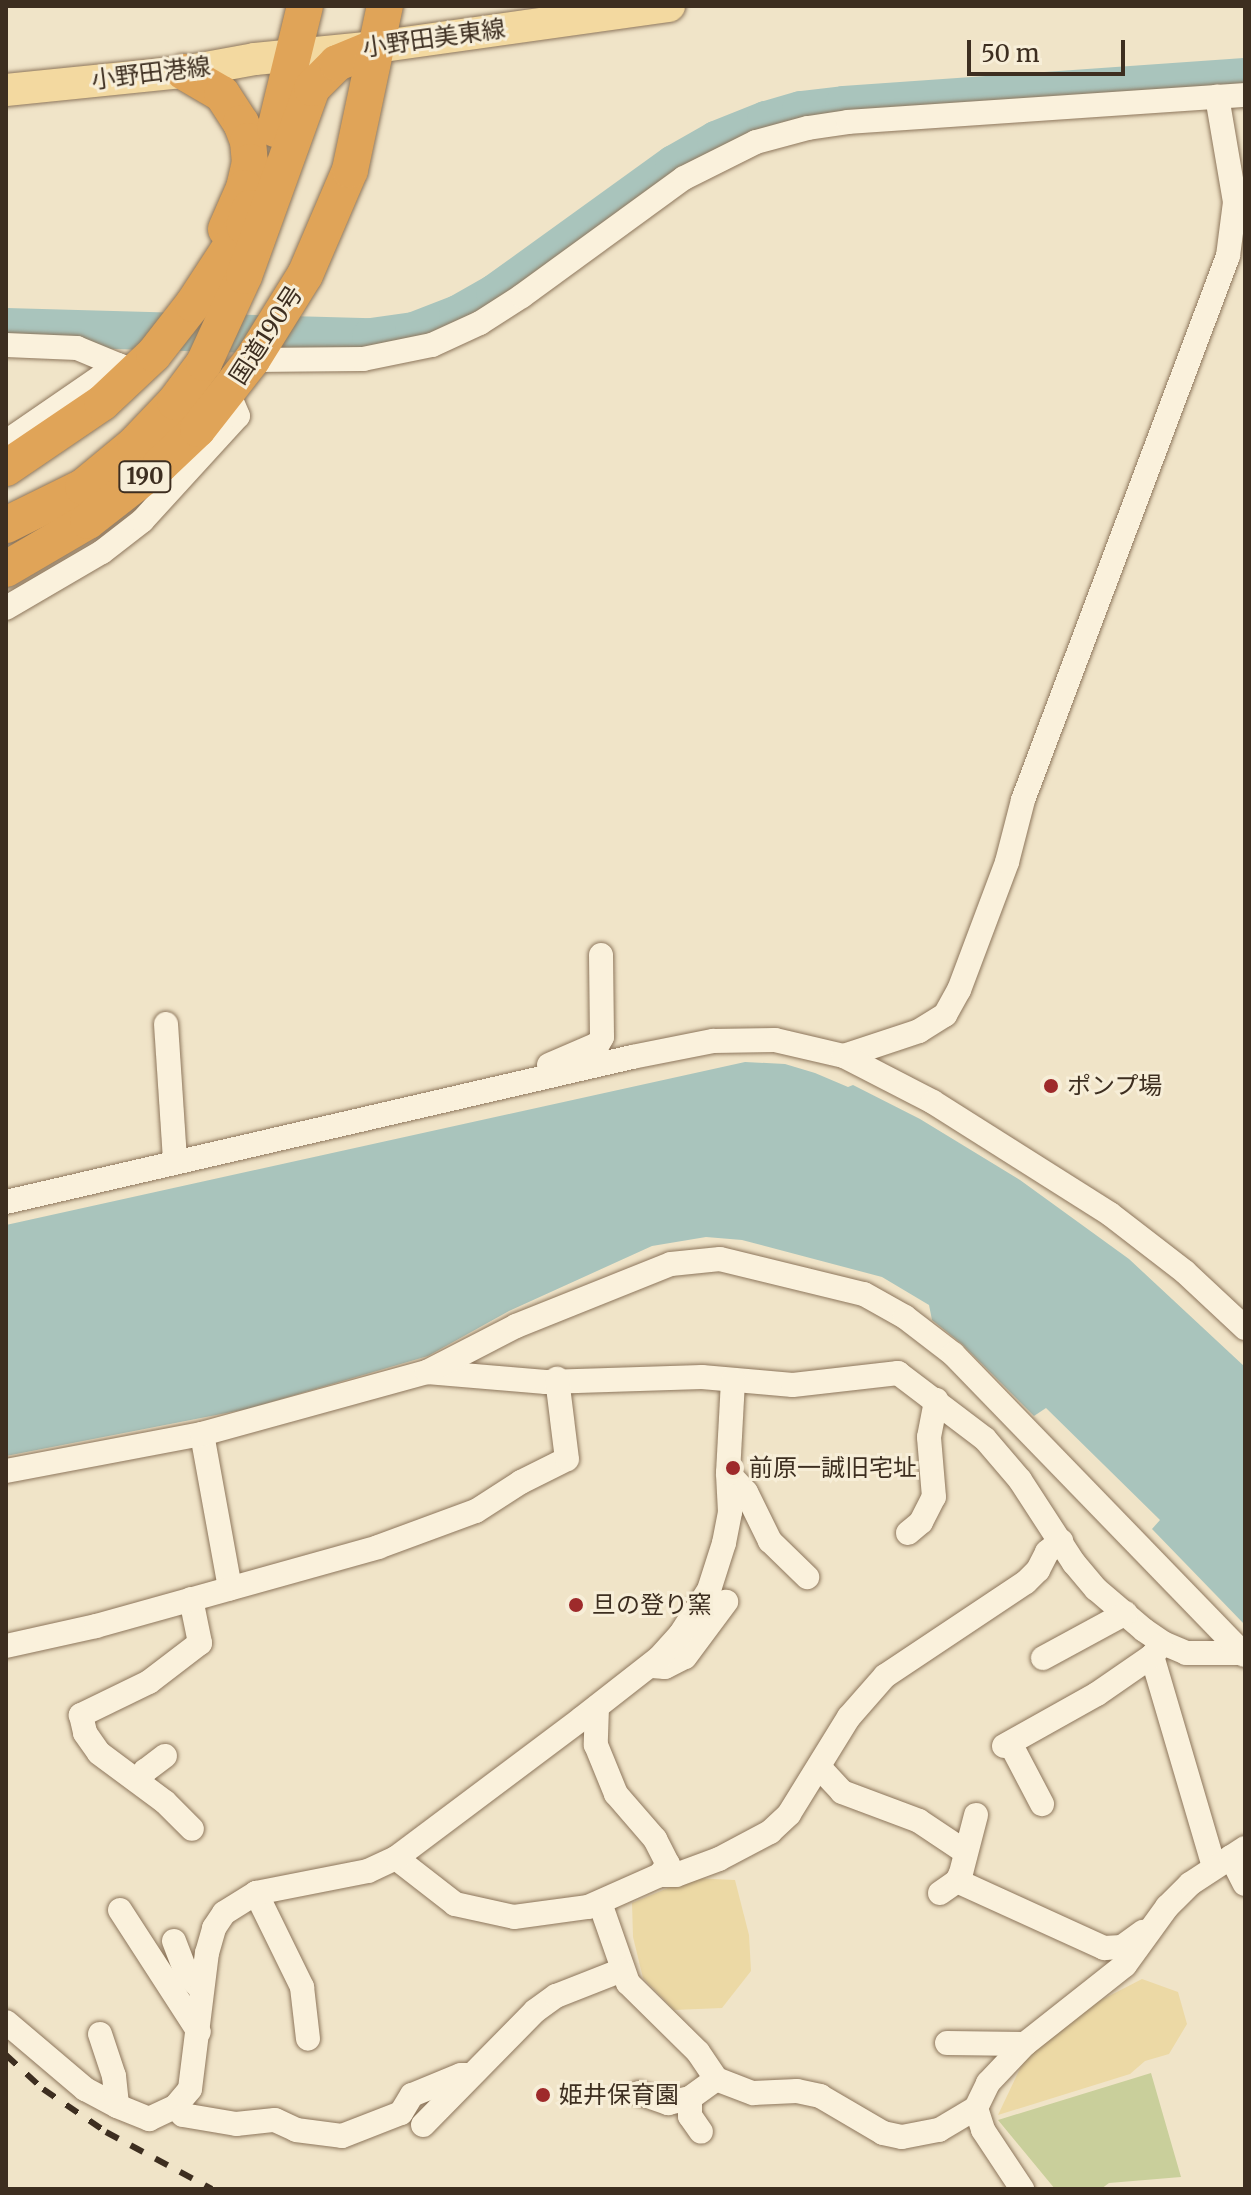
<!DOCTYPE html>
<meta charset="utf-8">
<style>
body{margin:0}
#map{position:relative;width:1251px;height:2195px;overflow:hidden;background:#f0e4c8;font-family:Merriweather,"Noto Sans JP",serif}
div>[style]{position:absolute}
.green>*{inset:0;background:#c9cf9b}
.sand>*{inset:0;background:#ecd9a5}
.water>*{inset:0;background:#a9c4bc}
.river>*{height:38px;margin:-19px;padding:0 19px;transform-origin:19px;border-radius:19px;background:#a9c4bc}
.roads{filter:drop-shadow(0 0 2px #8d765c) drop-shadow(0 0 2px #8d765c)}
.minor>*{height:24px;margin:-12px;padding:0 12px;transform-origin:12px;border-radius:12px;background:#faf1dc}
.major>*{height:32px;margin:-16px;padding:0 16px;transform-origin:16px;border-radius:16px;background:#f3d9a0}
.highway>*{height:36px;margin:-18px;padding:0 18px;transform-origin:18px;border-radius:18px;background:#e0a458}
.rail>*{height:6px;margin-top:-3px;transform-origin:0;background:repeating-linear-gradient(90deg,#3d2e20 0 14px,transparent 0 28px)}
.dots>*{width:22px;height:22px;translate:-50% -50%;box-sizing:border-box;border:4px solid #f7eed8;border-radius:50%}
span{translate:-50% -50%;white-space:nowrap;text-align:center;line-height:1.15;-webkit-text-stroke:6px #f7eed8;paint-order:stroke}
.shield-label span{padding:2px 6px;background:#f7eed8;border:2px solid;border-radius:6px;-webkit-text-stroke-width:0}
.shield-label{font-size:22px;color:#3d2e20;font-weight:700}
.street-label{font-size:24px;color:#3d2e20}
.poi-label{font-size:24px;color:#3d2e20}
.left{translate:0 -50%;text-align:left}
.frame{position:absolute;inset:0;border:8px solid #3d2e20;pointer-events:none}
.scale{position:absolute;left:967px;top:40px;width:158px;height:36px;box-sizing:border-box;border:4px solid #3d2e20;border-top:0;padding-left:10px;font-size:24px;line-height:28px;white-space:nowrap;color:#3d2e20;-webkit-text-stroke:6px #f7eed8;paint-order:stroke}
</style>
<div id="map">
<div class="green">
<i style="clip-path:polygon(1151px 2073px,1181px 2177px,1109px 2183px,1101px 2189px,1055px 2189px,998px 2120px)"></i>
</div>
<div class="sand">
<i style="clip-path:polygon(692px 1878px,735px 1880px,749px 1935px,751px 1971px,722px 2008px,674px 2010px,643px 1978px,633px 1937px,632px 1903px)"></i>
<i style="clip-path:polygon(1142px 1979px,1178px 1992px,1187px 2024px,1169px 2054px,1145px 2061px,1130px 2074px,998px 2115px,1024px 2060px,1080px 2011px)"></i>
</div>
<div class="water">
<i style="clip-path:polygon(745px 1062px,785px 1064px,815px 1073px,848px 1087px,853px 1085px,920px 1119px,1020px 1180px,1129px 1259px,1245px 1367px,1245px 1625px,1152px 1529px,1160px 1520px,1046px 1408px,1034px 1416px,962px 1344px,932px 1320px,929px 1305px,882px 1277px,742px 1240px,706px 1237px,652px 1246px,509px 1311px,428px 1356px,247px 1409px,6px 1456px,6px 1225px)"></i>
</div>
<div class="river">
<i style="left:6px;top:327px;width:365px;rotate:1.6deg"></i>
<i style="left:371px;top:337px;width:43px;rotate:-7.9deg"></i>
<i style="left:414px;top:331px;width:47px;rotate:-21.1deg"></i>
<i style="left:458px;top:314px;width:43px;rotate:-29.6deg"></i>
<i style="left:495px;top:293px;width:221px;rotate:-35.8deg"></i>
<i style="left:674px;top:164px;width:48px;rotate:-29.7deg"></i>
<i style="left:716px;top:140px;width:54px;rotate:-21.8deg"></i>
<i style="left:766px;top:120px;width:36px;rotate:-16deg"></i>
<i style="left:801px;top:110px;width:43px;rotate:-6.6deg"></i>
<i style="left:844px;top:105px;width:402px;rotate:-4deg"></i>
</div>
<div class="roads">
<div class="minor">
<i style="left:6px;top:345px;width:71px;rotate:2.4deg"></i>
<i style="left:77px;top:348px;width:44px;rotate:22.5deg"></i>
<i style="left:252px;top:360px;width:111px;rotate:-0.5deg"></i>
<i style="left:363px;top:359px;width:70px;rotate:-11.5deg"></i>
<i style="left:432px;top:345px;width:53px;rotate:-24.6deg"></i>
<i style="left:480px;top:323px;width:50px;rotate:-32.7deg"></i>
<i style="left:522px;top:296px;width:200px;rotate:-36.1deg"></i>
<i style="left:684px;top:178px;width:80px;rotate:-26.6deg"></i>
<i style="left:756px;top:142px;width:54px;rotate:-15.1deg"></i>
<i style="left:808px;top:128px;width:40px;rotate:-8.5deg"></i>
<i style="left:848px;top:122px;width:398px;rotate:-3.9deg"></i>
<i style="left:6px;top:442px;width:136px;rotate:-34.5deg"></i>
<i style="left:118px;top:365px;width:18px;rotate:19deg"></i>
<i style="left:6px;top:608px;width:111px;rotate:-30.3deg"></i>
<i style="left:102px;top:552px;width:51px;rotate:-37.8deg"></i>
<i style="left:142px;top:521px;width:142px;rotate:-47.6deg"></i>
<i style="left:238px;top:416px;width:26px;rotate:-113deg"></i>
<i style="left:166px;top:1024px;width:137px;rotate:86.2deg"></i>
<i style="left:844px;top:1056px;width:79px;rotate:-18.4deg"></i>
<i style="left:919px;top:1031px;width:31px;rotate:-32deg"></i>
<i style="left:945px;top:1015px;width:29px;rotate:-61deg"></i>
<i style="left:959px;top:990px;width:137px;rotate:-69.4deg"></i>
<i style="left:1007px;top:862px;width:64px;rotate:-75.5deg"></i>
<i style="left:1023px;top:800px;width:581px;rotate:-69.35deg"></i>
<i style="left:1228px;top:256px;width:54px;rotate:-82.6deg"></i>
<i style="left:1235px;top:202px;width:107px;rotate:-99.7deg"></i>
<i style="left:549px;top:1065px;width:53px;rotate:-23.2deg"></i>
<i style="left:598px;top:1044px;width:8px;rotate:-60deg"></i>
<i style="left:602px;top:1037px;width:82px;rotate:-90.7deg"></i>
<i style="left:6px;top:1202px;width:643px;rotate:-13.04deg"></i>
<i style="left:632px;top:1057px;width:83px;rotate:-11.2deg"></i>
<i style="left:713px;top:1041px;width:62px;rotate:-0.9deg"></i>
<i style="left:775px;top:1040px;width:71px;rotate:13.1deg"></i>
<i style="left:844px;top:1056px;width:100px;rotate:27.3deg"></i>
<i style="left:933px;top:1102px;width:209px;rotate:32.3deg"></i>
<i style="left:1110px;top:1214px;width:95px;rotate:37.7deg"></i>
<i style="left:1185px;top:1272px;width:82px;rotate:43deg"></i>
<i style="left:427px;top:1372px;width:119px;rotate:4.8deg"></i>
<i style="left:546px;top:1382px;width:156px;rotate:-1.8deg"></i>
<i style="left:702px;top:1377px;width:91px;rotate:5deg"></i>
<i style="left:793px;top:1385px;width:106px;rotate:-6.5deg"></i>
<i style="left:898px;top:1373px;width:109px;rotate:37.2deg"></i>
<i style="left:985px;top:1439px;width:54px;rotate:49.5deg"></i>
<i style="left:1020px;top:1480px;width:99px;rotate:57deg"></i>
<i style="left:1074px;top:1563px;width:34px;rotate:50deg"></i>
<i style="left:1096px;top:1589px;width:63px;rotate:40.5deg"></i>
<i style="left:1144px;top:1630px;width:23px;rotate:34deg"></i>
<i style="left:1163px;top:1643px;width:25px;rotate:23deg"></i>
<i style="left:1186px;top:1653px;width:59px"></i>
<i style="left:202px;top:1434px;width:157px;rotate:79.7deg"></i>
<i style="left:6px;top:1471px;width:199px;rotate:-10.7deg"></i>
<i style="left:202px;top:1434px;width:233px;rotate:-15.4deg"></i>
<i style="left:427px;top:1372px;width:100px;rotate:-27.3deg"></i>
<i style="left:516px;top:1326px;width:167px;rotate:-21.8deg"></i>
<i style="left:671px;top:1264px;width:49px;rotate:-5.8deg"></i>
<i style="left:720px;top:1259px;width:148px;rotate:13.7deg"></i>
<i style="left:864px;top:1294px;width:47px;rotate:29.3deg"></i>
<i style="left:905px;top:1317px;width:61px;rotate:37.6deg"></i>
<i style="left:953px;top:1354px;width:419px;rotate:45.9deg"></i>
<i style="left:728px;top:1473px;width:26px;rotate:47deg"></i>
<i style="left:746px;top:1492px;width:55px;rotate:63.9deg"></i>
<i style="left:770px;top:1541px;width:52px;rotate:44.2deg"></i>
<i style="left:908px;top:1533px;width:17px;rotate:-40deg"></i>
<i style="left:921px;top:1522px;width:28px;rotate:-63deg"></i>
<i style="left:934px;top:1497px;width:60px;rotate:-94.8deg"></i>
<i style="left:929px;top:1437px;width:38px;rotate:-79deg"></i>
<i style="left:191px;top:1599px;width:45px;rotate:78.4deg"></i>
<i style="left:200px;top:1643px;width:64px;rotate:142.6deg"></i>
<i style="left:149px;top:1682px;width:76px;rotate:154.1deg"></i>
<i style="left:81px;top:1715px;width:18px;rotate:77deg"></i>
<i style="left:85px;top:1733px;width:24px;rotate:55deg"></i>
<i style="left:99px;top:1753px;width:82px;rotate:36.6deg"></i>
<i style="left:165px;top:1802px;width:38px;rotate:45deg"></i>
<i style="left:6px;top:1646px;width:92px;rotate:-12.5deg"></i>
<i style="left:96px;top:1626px;width:293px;rotate:-15.6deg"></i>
<i style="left:378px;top:1547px;width:104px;rotate:-20.2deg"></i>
<i style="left:476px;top:1511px;width:54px;rotate:-32.8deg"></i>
<i style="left:521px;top:1482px;width:51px;rotate:-26.6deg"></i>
<i style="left:567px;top:1459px;width:81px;rotate:-97.1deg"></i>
<i style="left:1152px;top:1656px;width:220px;rotate:73.6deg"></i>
<i style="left:1043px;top:1658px;width:94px;rotate:-28.5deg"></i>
<i style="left:652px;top:1666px;width:13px;rotate:4deg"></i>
<i style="left:665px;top:1667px;width:22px;rotate:-27deg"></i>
<i style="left:685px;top:1657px;width:69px;rotate:-53.3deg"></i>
<i style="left:597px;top:1707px;width:38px;rotate:92deg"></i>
<i style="left:596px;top:1745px;width:53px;rotate:67.8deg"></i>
<i style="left:616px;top:1794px;width:60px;rotate:49.1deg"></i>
<i style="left:655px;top:1839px;width:28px;rotate:63deg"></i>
<i style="left:668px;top:1864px;width:14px;rotate:126deg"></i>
<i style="left:1010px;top:1743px;width:69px;rotate:62.3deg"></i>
<i style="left:1004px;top:1746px;width:107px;rotate:-29.2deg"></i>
<i style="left:1097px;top:1694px;width:67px;rotate:-34.6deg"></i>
<i style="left:1152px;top:1656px;width:14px;rotate:-51deg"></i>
<i style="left:819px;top:1767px;width:34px;rotate:47deg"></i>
<i style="left:842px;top:1792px;width:82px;rotate:20.6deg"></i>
<i style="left:919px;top:1821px;width:54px;rotate:33.7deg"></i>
<i style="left:139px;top:1781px;width:12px;rotate:-59deg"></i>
<i style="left:145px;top:1771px;width:25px;rotate:-37deg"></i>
<i style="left:1231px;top:1857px;width:30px;rotate:63deg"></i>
<i style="left:396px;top:1858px;width:75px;rotate:37.9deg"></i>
<i style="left:455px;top:1904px;width:60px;rotate:12.4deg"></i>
<i style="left:514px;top:1917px;width:75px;rotate:-7.7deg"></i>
<i style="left:588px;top:1907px;width:79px;rotate:-24deg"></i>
<i style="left:660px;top:1875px;width:16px"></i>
<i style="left:676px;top:1875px;width:46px;rotate:-20.4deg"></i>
<i style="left:719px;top:1859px;width:58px;rotate:-27.9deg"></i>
<i style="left:770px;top:1832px;width:26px;rotate:-43deg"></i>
<i style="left:789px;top:1814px;width:114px;rotate:-58.3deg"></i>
<i style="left:849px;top:1717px;width:55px;rotate:-48.7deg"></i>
<i style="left:885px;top:1676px;width:169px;rotate:-33.7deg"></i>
<i style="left:1026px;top:1582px;width:17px;rotate:-45deg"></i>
<i style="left:1038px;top:1570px;width:20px;rotate:-63deg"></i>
<i style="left:1047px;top:1552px;width:18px;rotate:-38deg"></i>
<i style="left:957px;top:1881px;width:162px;rotate:24.5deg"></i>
<i style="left:1104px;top:1948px;width:18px;rotate:-3deg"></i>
<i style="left:1122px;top:1947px;width:26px;rotate:-36deg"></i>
<i style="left:256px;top:1893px;width:105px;rotate:63.9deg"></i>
<i style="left:302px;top:1987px;width:52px;rotate:83.4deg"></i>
<i style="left:940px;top:1893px;width:21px;rotate:-35deg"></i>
<i style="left:957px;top:1881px;width:9px;rotate:-63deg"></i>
<i style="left:961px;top:1873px;width:60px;rotate:-75.5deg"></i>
<i style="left:600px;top:1903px;width:85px;rotate:70.7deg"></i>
<i style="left:628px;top:1983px;width:98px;rotate:44.6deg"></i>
<i style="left:698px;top:2052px;width:32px;rotate:56deg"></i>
<i style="left:716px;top:2079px;width:40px;rotate:21deg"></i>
<i style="left:753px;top:2093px;width:44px;rotate:-2.6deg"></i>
<i style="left:797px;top:2091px;width:24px;rotate:12deg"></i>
<i style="left:820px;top:2096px;width:73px;rotate:30.4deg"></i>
<i style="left:883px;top:2133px;width:19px;rotate:12deg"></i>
<i style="left:902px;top:2137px;width:38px;rotate:-11deg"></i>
<i style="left:939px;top:2130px;width:43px;rotate:-30.7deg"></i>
<i style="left:976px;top:2108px;width:28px;rotate:-64deg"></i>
<i style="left:988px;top:2083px;width:54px;rotate:-46.5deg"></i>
<i style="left:1025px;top:2044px;width:127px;rotate:-38.3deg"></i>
<i style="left:1125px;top:1965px;width:72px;rotate:-54.1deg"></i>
<i style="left:1167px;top:1907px;width:33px;rotate:-45deg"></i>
<i style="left:1190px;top:1884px;width:66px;rotate:-33.2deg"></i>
<i style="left:120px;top:1910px;width:145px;rotate:57.1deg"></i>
<i style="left:174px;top:1941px;width:34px;rotate:69deg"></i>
<i style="left:186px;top:1973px;width:22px;rotate:47deg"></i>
<i style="left:6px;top:2022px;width:104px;rotate:40.3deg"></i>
<i style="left:85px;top:2089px;width:36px;rotate:28deg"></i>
<i style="left:117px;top:2106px;width:35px;rotate:22deg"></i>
<i style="left:149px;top:2119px;width:29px;rotate:-25deg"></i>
<i style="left:175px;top:2107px;width:23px;rotate:-50deg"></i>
<i style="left:190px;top:2089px;width:137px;rotate:-82.9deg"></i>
<i style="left:207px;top:1953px;width:26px;rotate:-74deg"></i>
<i style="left:214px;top:1928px;width:18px;rotate:-56deg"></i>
<i style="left:224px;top:1913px;width:38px;rotate:-32deg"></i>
<i style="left:256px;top:1893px;width:114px;rotate:-11.1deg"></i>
<i style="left:368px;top:1871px;width:31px;rotate:-25deg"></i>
<i style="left:396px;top:1858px;width:231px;rotate:-36.9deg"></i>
<i style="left:581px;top:1719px;width:99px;rotate:-38deg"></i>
<i style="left:659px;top:1658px;width:31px;rotate:-48deg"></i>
<i style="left:680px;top:1635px;width:54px;rotate:-57.2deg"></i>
<i style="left:709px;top:1590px;width:49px;rotate:-72.3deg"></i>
<i style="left:724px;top:1543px;width:32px;rotate:-79deg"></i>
<i style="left:730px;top:1512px;width:39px;rotate:-93deg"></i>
<i style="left:728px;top:1473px;width:93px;rotate:-86.9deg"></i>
<i style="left:100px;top:2034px;width:44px;rotate:71.6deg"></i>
<i style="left:114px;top:2076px;width:30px;rotate:84deg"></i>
<i style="left:947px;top:2043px;width:78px;rotate:0.7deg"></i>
<i style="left:639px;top:2093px;width:31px;rotate:19deg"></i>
<i style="left:668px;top:2103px;width:23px;rotate:-13deg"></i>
<i style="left:690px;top:2098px;width:32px;rotate:-36deg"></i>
<i style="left:690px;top:2098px;width:18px;rotate:90deg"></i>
<i style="left:690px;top:2116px;width:19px;rotate:55deg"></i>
<i style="left:175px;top:2107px;width:11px;rotate:45deg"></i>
<i style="left:183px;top:2115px;width:54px;rotate:9.6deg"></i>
<i style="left:236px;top:2124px;width:39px;rotate:-6deg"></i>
<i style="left:275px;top:2120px;width:23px;rotate:25deg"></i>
<i style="left:296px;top:2130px;width:46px;rotate:7.4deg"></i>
<i style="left:342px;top:2136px;width:63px;rotate:-21.3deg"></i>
<i style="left:401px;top:2113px;width:21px;rotate:-59deg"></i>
<i style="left:412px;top:2095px;width:53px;rotate:-22.2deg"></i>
<i style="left:461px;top:2075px;width:8px"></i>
<i style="left:976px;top:2108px;width:23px;rotate:72deg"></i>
<i style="left:983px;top:2130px;width:71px;rotate:56.5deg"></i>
<i style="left:423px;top:2125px;width:160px;rotate:-45.5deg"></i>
<i style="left:535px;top:2011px;width:26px;rotate:-36deg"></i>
<i style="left:556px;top:1996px;width:71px;rotate:-21.5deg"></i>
</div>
<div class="major">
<i style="left:6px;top:90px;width:179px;rotate:-5.8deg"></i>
<i style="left:184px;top:72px;width:72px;rotate:-10.4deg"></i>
<i style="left:255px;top:59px;width:122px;rotate:-5.7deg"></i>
<i style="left:376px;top:47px;width:296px;rotate:-8deg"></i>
</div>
<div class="highway">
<i style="left:184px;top:72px;width:44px;rotate:30.1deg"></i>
<i style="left:222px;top:94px;width:35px;rotate:57deg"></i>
<i style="left:241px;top:123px;width:19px;rotate:69deg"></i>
<i style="left:248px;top:141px;width:21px;rotate:85deg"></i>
<i style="left:250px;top:162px;width:27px;rotate:103deg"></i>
<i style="left:244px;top:188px;width:45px;rotate:113.7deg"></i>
<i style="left:275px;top:129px;width:127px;rotate:-76.3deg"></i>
<i style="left:6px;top:468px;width:116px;rotate:-34.1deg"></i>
<i style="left:102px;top:403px;width:71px;rotate:-43.3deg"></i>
<i style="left:154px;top:354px;width:63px;rotate:-52deg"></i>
<i style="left:193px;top:304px;width:93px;rotate:-56.8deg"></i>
<i style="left:244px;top:226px;width:19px;rotate:-72deg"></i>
<i style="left:6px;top:525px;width:86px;rotate:-26.3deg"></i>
<i style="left:83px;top:487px;width:67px;rotate:-39.6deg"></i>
<i style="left:135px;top:444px;width:58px;rotate:-46.4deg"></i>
<i style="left:175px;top:402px;width:49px;rotate:-53.4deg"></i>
<i style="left:204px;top:363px;width:96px;rotate:-65.3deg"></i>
<i style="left:244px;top:276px;width:200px;rotate:-70.1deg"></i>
<i style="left:312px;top:88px;width:35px;rotate:-45deg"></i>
<i style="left:337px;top:63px;width:42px;rotate:-22.3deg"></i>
<i style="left:6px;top:569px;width:95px;rotate:-30.3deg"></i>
<i style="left:88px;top:521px;width:91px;rotate:-37.9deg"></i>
<i style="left:160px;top:465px;width:52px;rotate:-43.5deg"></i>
<i style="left:198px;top:429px;width:88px;rotate:-52deg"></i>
<i style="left:252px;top:360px;width:100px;rotate:-58.1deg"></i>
<i style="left:305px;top:275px;width:114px;rotate:-66.8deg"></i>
<i style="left:350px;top:170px;width:168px;rotate:-78deg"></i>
</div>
</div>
<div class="rail">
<i style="left:6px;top:2055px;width:50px;rotate:42.6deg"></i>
<i style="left:43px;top:2089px;width:76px;rotate:34.3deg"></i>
<i style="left:106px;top:2132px;width:120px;rotate:28.3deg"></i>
</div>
<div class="dots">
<i style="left:1051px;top:1086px;background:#9e2a2b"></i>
<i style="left:733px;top:1468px;background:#9e2a2b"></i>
<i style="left:576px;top:1605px;background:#9e2a2b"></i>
<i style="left:543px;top:2095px;background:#9e2a2b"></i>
</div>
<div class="shield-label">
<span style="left:145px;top:477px">190</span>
</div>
<div class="street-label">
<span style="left:434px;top:38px;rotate:-8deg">小野田美東線</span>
<span style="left:151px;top:73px;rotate:-7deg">小野田港線</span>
<span style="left:266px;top:335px;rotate:-57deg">国道190号</span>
</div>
<div class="poi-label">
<span class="left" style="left:1067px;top:1086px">ポンプ場</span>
<span class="left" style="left:749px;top:1468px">前原一誠旧宅址</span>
<span class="left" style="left:592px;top:1605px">旦の登り窯</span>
<span class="left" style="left:559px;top:2095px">姫井保育園</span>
</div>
<div class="frame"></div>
<div class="scale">50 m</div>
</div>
